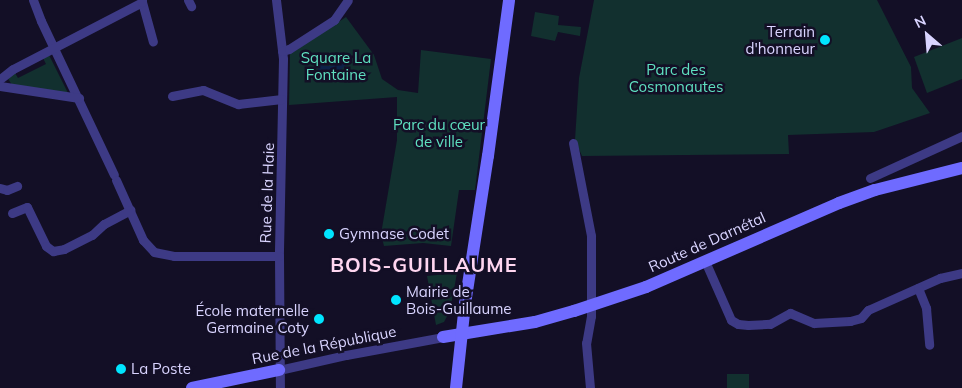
<!DOCTYPE html>
<meta charset="utf-8">
<style>
body{margin:0}
#map{position:relative;width:962px;height:388px;overflow:hidden;background:#130f26;font-family:Mulish,sans-serif}
div>[style]{position:absolute}
.green>*{inset:0;background:#12302f;transform-origin:0 0}
.water>*{inset:0;background:#0c2248}
.minor>*{height:9px;margin:-4.5px;padding:0 4.5px;transform-origin:4.5px;border-radius:4.5px;background:#3d3a85}
.secondary>*{height:12px;margin:-6px;padding:0 6px;transform-origin:6px;border-radius:6px;background:#6f6bff}
.dots>*{width:14px;height:14px;translate:-50% -50%;box-sizing:border-box;border:2px solid #130f26;border-radius:50%}
span{translate:-50% -50%;white-space:nowrap;text-align:center;line-height:1.15;-webkit-text-stroke:5px #130f26;paint-order:stroke}
.poi-label{font-size:15px;color:#d9d4ff}
.right{translate:-100% -50%;text-align:right}
.left{translate:0 -50%;text-align:left}
.park-label{font-size:15px;color:#5fe0c0}
.street-label{font-size:15px;color:#d9d4ff}
.district-label{font-size:20px;color:#ffd6f0;font-weight:700;letter-spacing:1px}
.north{position:absolute;left:902px;top:10px;width:50px;height:50px;-webkit-text-stroke:4px #130f26;paint-order:stroke;rotate:333deg;font-size:14px;font-weight:700;line-height:20px;text-align:center;color:#d9d4ff}
.north::after{content:'';display:block;margin:auto;width:18px;height:22px;background:#d9d4ff;clip-path:polygon(50% 0,100% 100%,50% 72%,0 100%)}
</style>
<div id="map">
<div class="green">
<i style="clip-path:polygon(594px 0,877px 0,911px 67px,912px 88px,930px 113px,874px 132px,788px 135px,789px 154px,582px 156px,575px 140px,579px 78px)"></i>
<i style="clip-path:polygon(535px 12px,559px 16px,558px 25px,581px 27px,580px 36px,558px 32px,555px 41px,531px 36px)"></i>
<i style="clip-path:polygon(346px 17px,374px 55px,382px 79px,398px 90px,418px 93px,421px 50px,491px 59px,475px 190px,459px 190px,451px 246px,423px 243px,384px 246px,381px 234px,397px 140px,397px 97px,289px 105px,290px 54px)"></i>
<i style="clip-path:polygon(962px 38px,962px 79px,927px 93px,914px 57px)"></i>
<i style="clip-path:polygon(49px 55px,68px 93px,12px 85px,7px 77px,15px 73px,18px 78px,46px 64px,43px 58px)"></i>
<i style="clip-path:polygon(457px 273px,450px 311px,444px 322px,436px 325px,427px 276px)"></i>
<i style="left:749px;top:374px;width:14px;height:22px;rotate:90deg"></i>
</div>
<div class="water">
<i style="clip-path:polygon(349px 53px,351px 54px,350px 58px,346px 65px,333px 77px,321px 81px,318px 75px,318px 65px,321px 63px,324px 66px,332px 66px)"></i>
</div>
<div class="minor">
<i style="left:33px;top:0;width:22px;rotate:69deg"></i>
<i style="left:41px;top:21px;width:170px;rotate:64.6deg"></i>
<i style="left:188px;top:0;width:7px;rotate:63deg"></i>
<i style="left:276px;top:0;width:59px;rotate:83.2deg"></i>
<i style="left:283px;top:59px;width:197px;rotate:91.2deg"></i>
<i style="left:279px;top:256px;width:132px;rotate:89.6deg"></i>
<i style="left:142px;top:2px;width:41px;rotate:74.6deg"></i>
<i style="left:282px;top:51px;width:7px;rotate:-16deg"></i>
<i style="left:289px;top:49px;width:54px;rotate:-32.8deg"></i>
<i style="left:334px;top:20px;width:24px;rotate:-55deg"></i>
<i style="left:0;top:79px;width:16px;rotate:-38deg"></i>
<i style="left:13px;top:69px;width:145px;rotate:-27.4deg"></i>
<i style="left:142px;top:2px;width:2px;rotate:-90deg"></i>
<i style="left:0;top:86px;width:80px;rotate:8.6deg"></i>
<i style="left:172px;top:96px;width:32px;rotate:-11deg"></i>
<i style="left:203px;top:90px;width:38px;rotate:22deg"></i>
<i style="left:238px;top:104px;width:44px;rotate:-6.5deg"></i>
<i style="left:573px;top:143px;width:95px;rotate:79deg"></i>
<i style="left:591px;top:236px;width:80px;rotate:90deg"></i>
<i style="left:591px;top:316px;width:27px;rotate:100deg"></i>
<i style="left:586px;top:343px;width:45px;rotate:84.9deg"></i>
<i style="left:870px;top:178px;width:101px;rotate:-24.5deg"></i>
<i style="left:116px;top:180px;width:66px;rotate:65.8deg"></i>
<i style="left:143px;top:240px;width:16px;rotate:47deg"></i>
<i style="left:154px;top:252px;width:20px;rotate:11deg"></i>
<i style="left:174px;top:256px;width:105px"></i>
<i style="left:0;top:188px;width:7px;rotate:16deg"></i>
<i style="left:7px;top:190px;width:11px;rotate:-22deg"></i>
<i style="left:12px;top:213px;width:16px;rotate:-22deg"></i>
<i style="left:27px;top:207px;width:43px;rotate:64deg"></i>
<i style="left:46px;top:246px;width:9px;rotate:36deg"></i>
<i style="left:53px;top:251px;width:11px;rotate:-10deg"></i>
<i style="left:64px;top:249px;width:31px;rotate:-27deg"></i>
<i style="left:92px;top:235px;width:16px;rotate:-43deg"></i>
<i style="left:104px;top:224px;width:30px;rotate:-28deg"></i>
<i style="left:705px;top:261px;width:64px;rotate:66.2deg"></i>
<i style="left:731px;top:320px;width:8px;rotate:30deg"></i>
<i style="left:738px;top:324px;width:10px;rotate:6deg"></i>
<i style="left:748px;top:325px;width:22px;rotate:-3deg"></i>
<i style="left:770px;top:324px;width:23px;rotate:-29deg"></i>
<i style="left:790px;top:313px;width:26px;rotate:23deg"></i>
<i style="left:814px;top:323px;width:36px;rotate:-3deg"></i>
<i style="left:850px;top:321px;width:11px;rotate:-15deg"></i>
<i style="left:861px;top:318px;width:11px;rotate:-49deg"></i>
<i style="left:868px;top:310px;width:79px;rotate:-24deg"></i>
<i style="left:940px;top:278px;width:23px;rotate:-13deg"></i>
<i style="left:918px;top:288px;width:22px;rotate:68deg"></i>
<i style="left:926px;top:308px;width:37px;rotate:85deg"></i>
<i style="left:279px;top:370px;width:69px;rotate:-12.6deg"></i>
<i style="left:346px;top:355px;width:99px;rotate:-10.5deg"></i>
</div>
<div class="secondary">
<i style="left:443px;top:337px;width:93px;rotate:-9.3deg"></i>
<i style="left:535px;top:322px;width:41px;rotate:-15.8deg"></i>
<i style="left:574px;top:311px;width:76px;rotate:-18.4deg"></i>
<i style="left:646px;top:287px;width:210px;rotate:-23.5deg"></i>
<i style="left:839px;top:203px;width:38px;rotate:-20deg"></i>
<i style="left:875px;top:190px;width:90px;rotate:-14.2deg"></i>
<i style="left:192px;top:388px;width:89px;rotate:-11.7deg"></i>
<i style="left:456px;top:388px;width:84px;rotate:-83.9deg"></i>
<i style="left:465px;top:304px;width:150px;rotate:-81.2deg"></i>
<i style="left:488px;top:156px;width:157px;rotate:-82.3deg"></i>
</div>
<div class="dots">
<i style="left:825px;top:40px;background:#00e5ff"></i>
<i style="left:329px;top:234px;background:#00e5ff"></i>
<i style="left:396px;top:300px;background:#00e5ff"></i>
<i style="left:319px;top:319px;background:#00e5ff"></i>
<i style="left:121px;top:369px;background:#00e5ff"></i>
</div>
<div class="poi-label">
<span class="right" style="left:815px;top:40px">Terrain<br>d'honneur</span>
<span class="left" style="left:339px;top:234px">Gymnase Codet</span>
<span class="left" style="left:406px;top:300px">Mairie de<br>Bois-Guillaume</span>
<span class="right" style="left:309px;top:319px">École maternelle<br>Germaine Coty</span>
<span class="left" style="left:131px;top:369px">La Poste</span>
</div>
<div class="park-label">
<span style="left:336px;top:66px">Square La<br>Fontaine</span>
<span style="left:676px;top:78px">Parc des<br>Cosmonautes</span>
<span style="left:439px;top:133px">Parc du cœur<br>de ville</span>
</div>
<div class="street-label">
<span style="left:267px;top:193px;rotate:-88deg">Rue de la Haie</span>
<span style="left:707px;top:242px;rotate:-24deg">Route de Darnétal</span>
<span style="left:324px;top:345px;rotate:-11deg">Rue de la République</span>
</div>
<div class="district-label">
<span style="left:424px;top:264px">BOIS-GUILLAUME</span>
</div>
<div class="north">N</div>
</div>
